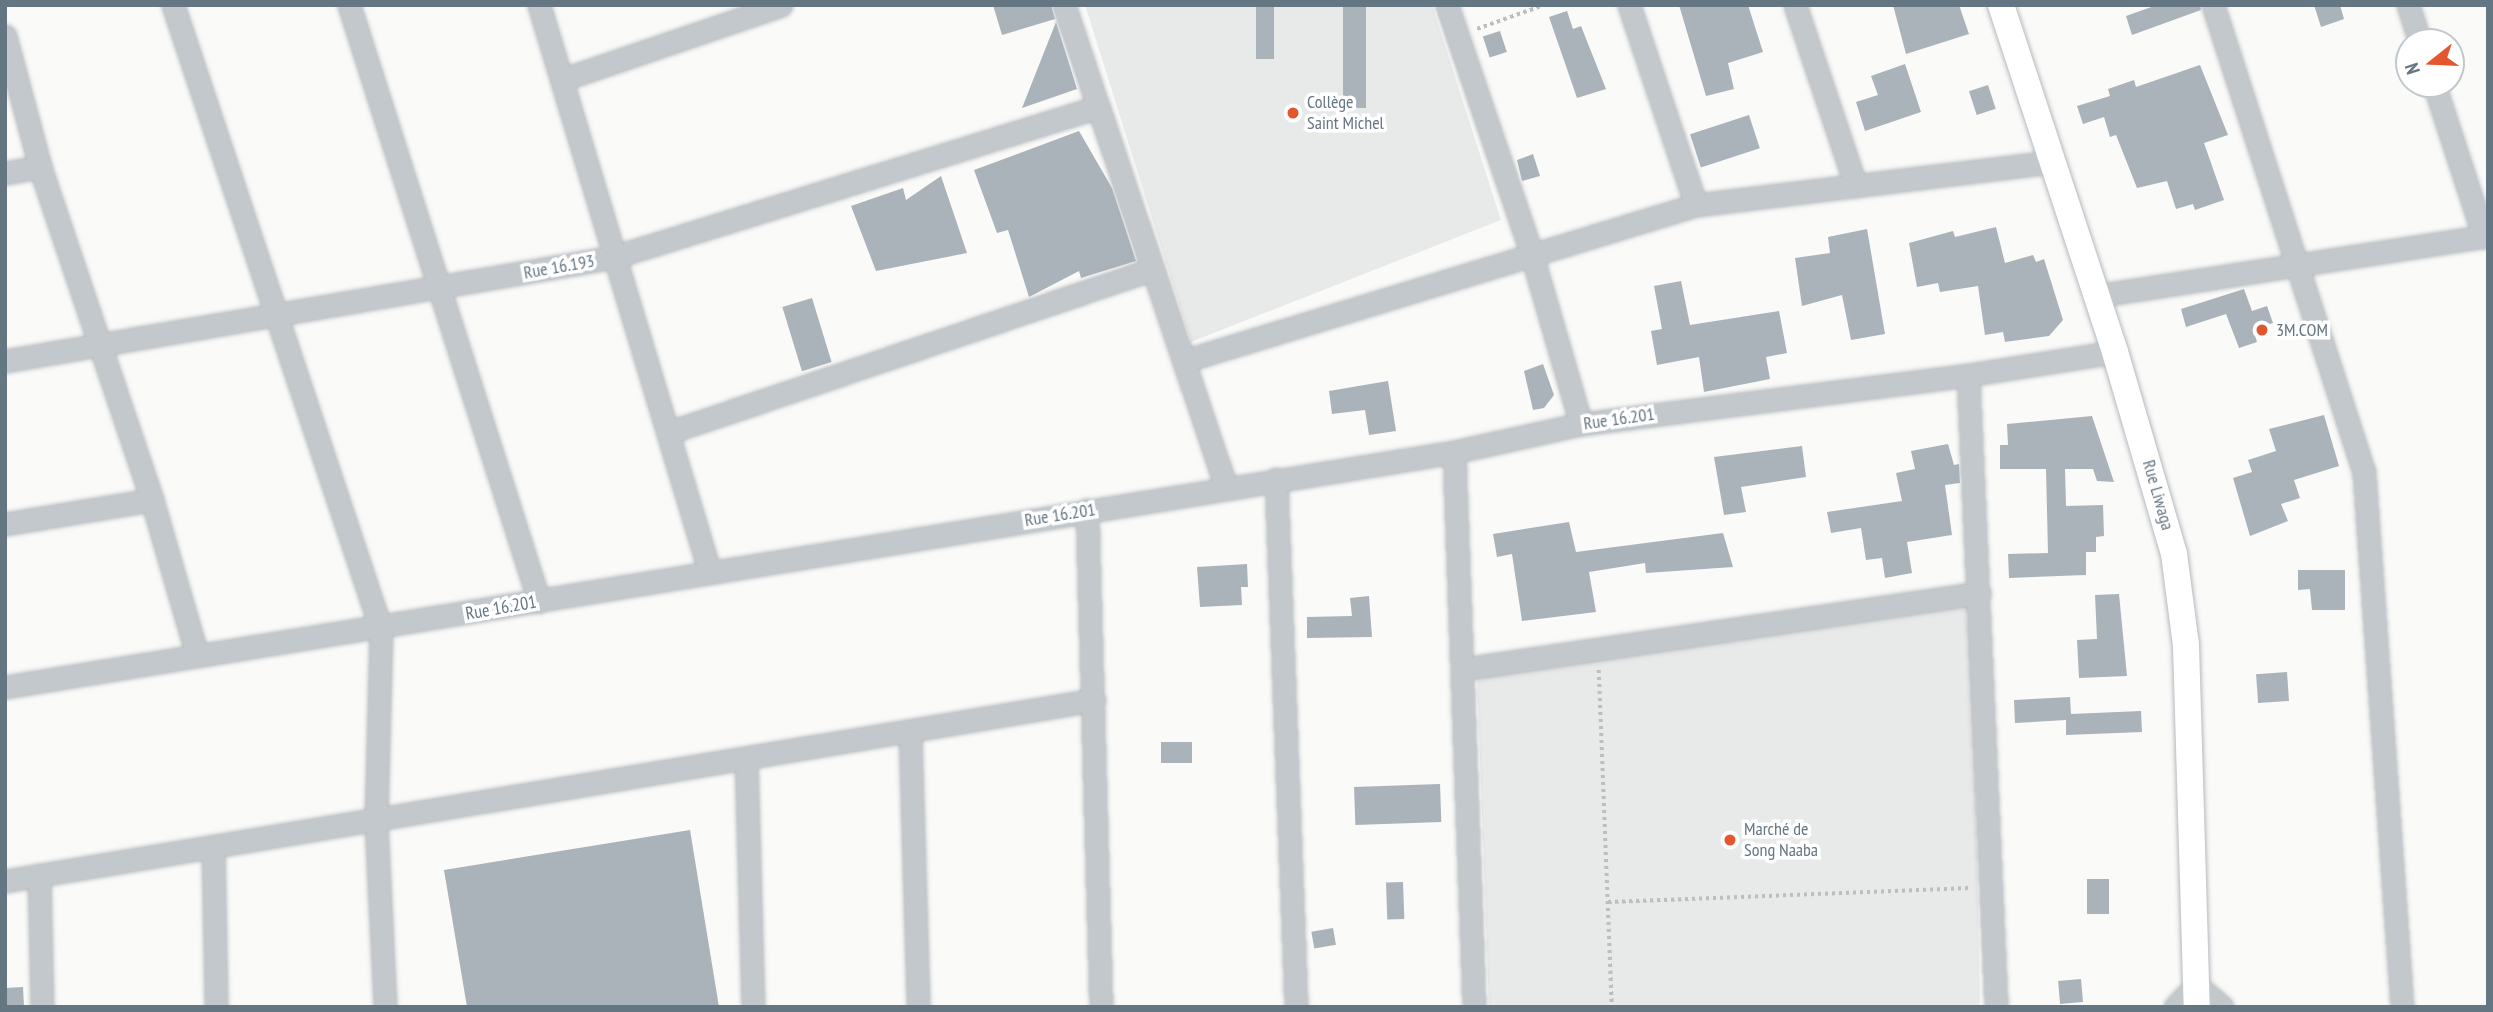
<!DOCTYPE html>
<meta charset="utf-8">
<style>
body{margin:0}
#map{position:relative;width:2493px;height:1012px;overflow:hidden;background:#fafaf8;font-family:"PT Sans Narrow",sans-serif}
div>[style]{position:absolute}
.built>*{inset:0;background:#e8e9e9}
.building>*{inset:0;background:#aab3b9;transform-origin:0 0}
.path>*{height:3.5px;margin-top:-1.75px;transform-origin:0;background:repeating-linear-gradient(90deg,#bbbfc2 0 3.5px,transparent 0 7px)}
.roads{filter:drop-shadow(0 0 2px #b5babe) drop-shadow(0 0 2px #b5babe)}
.minor>*{height:21px;margin:-10.5px;padding:0 10.5px;transform-origin:10.5px;border-radius:10.5px;background:#c3c8cc}
.major>*{height:26px;margin:-13px;padding:0 13px;transform-origin:13px;border-radius:13px;background:#fff}
.dots>*{width:19px;height:19px;translate:-50% -50%;box-sizing:border-box;border:4px solid #fff;border-radius:50%}
span{translate:-50% -50%;white-space:nowrap;text-align:center;line-height:1.15;-webkit-text-stroke:7px #fff;paint-order:stroke}
.poi-label{font-size:18px;color:#657683}
.left{translate:0 -50%;text-align:left}
.street-label{font-size:18px;color:#657683}
.frame{position:absolute;inset:0;border:7px solid #657683;pointer-events:none}
.north{position:absolute;left:2395px;top:28px;width:70px;height:70px;box-sizing:border-box;background:#fff;border:2px solid #c1c8cd;border-radius:50%;rotate:252deg;font-size:19px;font-weight:700;line-height:28px;text-align:center;color:#657683}
.north::after{content:'';display:block;margin:auto;width:24px;height:32px;background:#e4572e;clip-path:polygon(50% 0,100% 100%,50% 72%,0 100%)}
</style>
<div id="map">
<div class="built">
<i style="clip-path:polygon(1085px 5px,1432px 5px,1501px 220px,1191px 342px)"></i>
<i style="clip-path:polygon(1972px 604px,1980px 1007px,1489px 1007px,1477px 674px)"></i>
</div>
<div class="building">
<i style="clip-path:polygon(993px 5px,1051px 5px,1055px 19px,1002px 35px)"></i>
<i style="left:1256px;top:5px;width:18px;height:54px"></i>
<i style="left:1343px;top:5px;width:23px;height:103px"></i>
<i style="clip-path:polygon(1679px 5px,1748px 5px,1763px 52px,1728px 63px,1734px 89px,1706px 96px)"></i>
<i style="clip-path:polygon(1893px 5px,1959px 5px,1969px 34px,1906px 54px)"></i>
<i style="clip-path:polygon(2157px 5px,2200px 5px,2201px 10px,2132px 35px,2126px 16px)"></i>
<i style="clip-path:polygon(2314px 5px,2340px 5px,2344px 19px,2321px 27px)"></i>
<i style="clip-path:polygon(1567px 11px,1573px 29px,1581px 26px,1606px 89px,1577px 98px,1549px 17px)"></i>
<i style="clip-path:polygon(1056px 22px,1077px 89px,1022px 108px)"></i>
<i style="left:1500px;top:31px;width:22px;height:18px;rotate:72deg"></i>
<i style="clip-path:polygon(1905px 64px,1921px 112px,1865px 131px,1856px 102px,1878px 95px,1871px 76px)"></i>
<i style="clip-path:polygon(2200px 65px,2228px 135px,2204px 143px,2224px 200px,2195px 210px,2193px 204px,2176px 209px,2167px 181px,2137px 188px,2116px 135px,2110px 137px,2104px 117px,2083px 124px,2077px 106px,2110px 96px,2108px 89px,2134px 80px,2136px 87px)"></i>
<i style="left:1988px;top:85px;width:25px;height:20px;rotate:72deg"></i>
<i style="left:1749px;top:115px;width:35px;height:62px;rotate:72deg"></i>
<i style="clip-path:polygon(1079px 131px,1112px 188px,1136px 261px,1081px 278px,1079px 271px,1029px 297px,1008px 230px,997px 233px,974px 170px)"></i>
<i style="clip-path:polygon(1533px 154px,1540px 176px,1522px 181px,1517px 160px)"></i>
<i style="clip-path:polygon(941px 176px,967px 253px,876px 271px,851px 206px,903px 188px,906px 200px)"></i>
<i style="clip-path:polygon(1996px 227px,2005px 263px,2033px 255px,2036px 262px,2044px 259px,2063px 320px,2049px 336px,2005px 342px,2003px 332px,1985px 335px,1978px 286px,1940px 292px,1938px 283px,1917px 287px,1909px 243px,1953px 231px,1955px 237px)"></i>
<i style="clip-path:polygon(1867px 229px,1885px 334px,1851px 340px,1842px 295px,1802px 306px,1795px 258px,1830px 253px,1828px 237px)"></i>
<i style="clip-path:polygon(1681px 281px,1690px 325px,1779px 311px,1787px 353px,1766px 357px,1770px 379px,1704px 392px,1699px 357px,1657px 365px,1651px 331px,1662px 329px,1654px 286px)"></i>
<i style="clip-path:polygon(2244px 289px,2252px 311px,2267px 306px,2273px 323px,2253px 329px,2257px 342px,2239px 348px,2226px 314px,2186px 327px,2181px 309px)"></i>
<i style="left:812px;top:298px;width:67px;height:31px;rotate:73deg"></i>
<i style="clip-path:polygon(1543px 364px,1554px 395px,1544px 408px,1533px 410px,1524px 371px)"></i>
<i style="clip-path:polygon(1388px 381px,1396px 431px,1369px 435px,1365px 410px,1332px 414px,1329px 391px)"></i>
<i style="clip-path:polygon(2324px 415px,2339px 466px,2294px 480px,2300px 498px,2281px 504px,2288px 521px,2250px 536px,2233px 478px,2252px 472px,2248px 460px,2276px 451px,2269px 429px)"></i>
<i style="clip-path:polygon(2092px 416px,2114px 482px,2097px 481px,2093px 469px,2065px 469px,2066px 506px,2103px 505px,2104px 536px,2096px 537px,2096px 552px,2086px 552px,2086px 575px,2009px 578px,2008px 554px,2048px 553px,2046px 469px,2000px 469px,2000px 445px,2008px 445px,2007px 424px)"></i>
<i style="clip-path:polygon(1948px 444px,1954px 465px,1959px 464px,1960px 483px,1945px 485px,1952px 535px,1907px 542px,1912px 573px,1885px 578px,1882px 558px,1866px 560px,1861px 528px,1831px 533px,1827px 512px,1902px 501px,1896px 473px,1915px 469px,1911px 451px)"></i>
<i style="clip-path:polygon(1802px 446px,1806px 477px,1741px 487px,1746px 512px,1724px 515px,1714px 457px)"></i>
<i style="clip-path:polygon(1569px 522px,1576px 552px,1723px 533px,1733px 567px,1646px 573px,1645px 563px,1589px 572px,1596px 612px,1522px 621px,1512px 554px,1497px 557px,1493px 534px)"></i>
<i style="clip-path:polygon(1247px 564px,1248px 587px,1241px 587px,1242px 605px,1200px 607px,1197px 567px)"></i>
<i style="clip-path:polygon(2298px 570px,2345px 570px,2345px 610px,2312px 610px,2310px 589px,2298px 590px)"></i>
<i style="clip-path:polygon(2119px 594px,2127px 676px,2079px 678px,2077px 640px,2097px 639px,2095px 595px)"></i>
<i style="clip-path:polygon(1369px 596px,1372px 637px,1307px 638px,1307px 617px,1352px 616px,1350px 598px)"></i>
<i style="left:2287px;top:672px;width:29px;height:31px;rotate:86deg"></i>
<i style="clip-path:polygon(2070px 697px,2071px 714px,2141px 711px,2142px 732px,2066px 735px,2066px 720px,2015px 723px,2014px 700px)"></i>
<i style="left:1161px;top:742px;width:31px;height:21px"></i>
<i style="left:1440px;top:784px;width:38px;height:86px;rotate:88deg"></i>
<i style="clip-path:polygon(690px 830px,719px 1007px,467px 1007px,444px 870px)"></i>
<i style="left:2087px;top:879px;width:22px;height:35px"></i>
<i style="left:1403px;top:882px;width:37px;height:17px;rotate:88deg"></i>
<i style="left:1333px;top:928px;width:17px;height:22px;rotate:80deg"></i>
<i style="left:2081px;top:979px;width:23px;height:23px;rotate:85deg"></i>
<i style="left:23px;top:987px;width:20px;height:18px;rotate:87deg"></i>
</div>
<div class="path">
<i style="left:1477px;top:29px;width:71px;rotate:-19.7deg"></i>
<i style="left:1599px;top:670px;width:337px;rotate:87.8deg"></i>
<i style="left:1608px;top:902px;width:362px;rotate:-2.2deg"></i>
</div>
<div class="roads">
<div class="minor">
<i style="left:173px;top:5px;width:658px;rotate:71.57deg"></i>
<i style="left:381px;top:629px;width:193px;rotate:91.5deg"></i>
<i style="left:376px;top:822px;width:185px;rotate:87.2deg"></i>
<i style="left:349px;top:5px;width:626px;rotate:72.32deg"></i>
<i style="left:539px;top:5px;width:593px;rotate:73.25deg"></i>
<i style="left:1064px;top:5px;width:508px;rotate:71.42deg"></i>
<i style="left:1447px;top:5px;width:261px;rotate:71.2deg"></i>
<i style="left:1531px;top:252px;width:179px;rotate:73.8deg"></i>
<i style="left:1629px;top:5px;width:211px;rotate:71.5deg"></i>
<i style="left:1795px;top:5px;width:191px;rotate:71.4deg"></i>
<i style="left:2213px;top:5px;width:491px;rotate:72.1deg"></i>
<i style="left:2364px;top:472px;width:536px;rotate:85.94deg"></i>
<i style="left:2408px;top:5px;width:39px;rotate:72deg"></i>
<i style="left:5px;top:36px;width:136px;rotate:75deg"></i>
<i style="left:40px;top:167px;width:351px;rotate:71.4deg"></i>
<i style="left:152px;top:500px;width:161px;rotate:73.8deg"></i>
<i style="left:564px;top:79px;width:229px;rotate:-18.8deg"></i>
<i style="left:2434px;top:84px;width:161px;rotate:71.9deg"></i>
<i style="left:5px;top:173px;width:36px;rotate:-10deg"></i>
<i style="left:2095px;top:296px;width:398px;rotate:-8.7deg"></i>
<i style="left:5px;top:361px;width:618px;rotate:-9.69deg"></i>
<i style="left:614px;top:257px;width:507px;rotate:-17.22deg"></i>
<i style="left:1184px;top:361px;width:535px;rotate:-16.95deg"></i>
<i style="left:1696px;top:205px;width:360px;rotate:-6.9deg"></i>
<i style="left:1968px;top:375px;width:633px;rotate:87.46deg"></i>
<i style="left:670px;top:432px;width:510px;rotate:-18.65deg"></i>
<i style="left:1454px;top:452px;width:555px;rotate:87.94deg"></i>
<i style="left:1276px;top:479px;width:528px;rotate:87.83deg"></i>
<i style="left:1087px;top:510px;width:497px;rotate:88.4deg"></i>
<i style="left:5px;top:524px;width:149px;rotate:-9.3deg"></i>
<i style="left:1463px;top:669px;width:522px;rotate:-8.38deg"></i>
<i style="left:5px;top:687px;width:1468px;rotate:-9.21deg"></i>
<i style="left:1454px;top:452px;width:130px;rotate:-12.4deg"></i>
<i style="left:1581px;top:424px;width:390px;rotate:-7.2deg"></i>
<i style="left:1968px;top:375px;width:149px;rotate:-8.9deg"></i>
<i style="left:910px;top:731px;width:276px;rotate:88.3deg"></i>
<i style="left:746px;top:758px;width:249px;rotate:88.4deg"></i>
<i style="left:213px;top:846px;width:161px;rotate:88.9deg"></i>
<i style="left:39px;top:875px;width:132px;rotate:88.7deg"></i>
<i style="left:5px;top:881px;width:1104px;rotate:-9.44deg"></i>
<i style="left:2175px;top:1007px;width:30px;rotate:-46deg"></i>
<i style="left:2196px;top:985px;width:34px;rotate:40deg"></i>
</div>
<div class="major">
<i style="left:2001px;top:5px;width:365px;rotate:71.8deg"></i>
<i style="left:2115px;top:352px;width:210px;rotate:73.7deg"></i>
<i style="left:2174px;top:554px;width:92px;rotate:82.5deg"></i>
<i style="left:2186px;top:645px;width:362px;rotate:88.3deg"></i>
</div>
</div>
<div class="dots">
<i style="left:1293px;top:113px;background:#e4572e"></i>
<i style="left:2262px;top:330px;background:#e4572e"></i>
<i style="left:1730px;top:840px;background:#e4572e"></i>
</div>
<div class="poi-label">
<span class="left" style="left:1307px;top:113px">Collège<br>Saint Michel</span>
<span class="left" style="left:2276px;top:330px">3M.COM</span>
<span class="left" style="left:1744px;top:840px">Marché de<br>Song Naaba</span>
</div>
<div class="street-label">
<span style="left:559px;top:267px;rotate:-10deg">Rue 16.193</span>
<span style="left:1619px;top:419px;rotate:-8deg">Rue 16.201</span>
<span style="left:2158px;top:495px;rotate:74deg">Rue Liwaga</span>
<span style="left:1060px;top:515px;rotate:-9deg">Rue 16.201</span>
<span style="left:501px;top:608px;rotate:-10deg">Rue 16.201</span>
</div>
<div class="frame"></div>
<div class="north">N</div>
</div>
